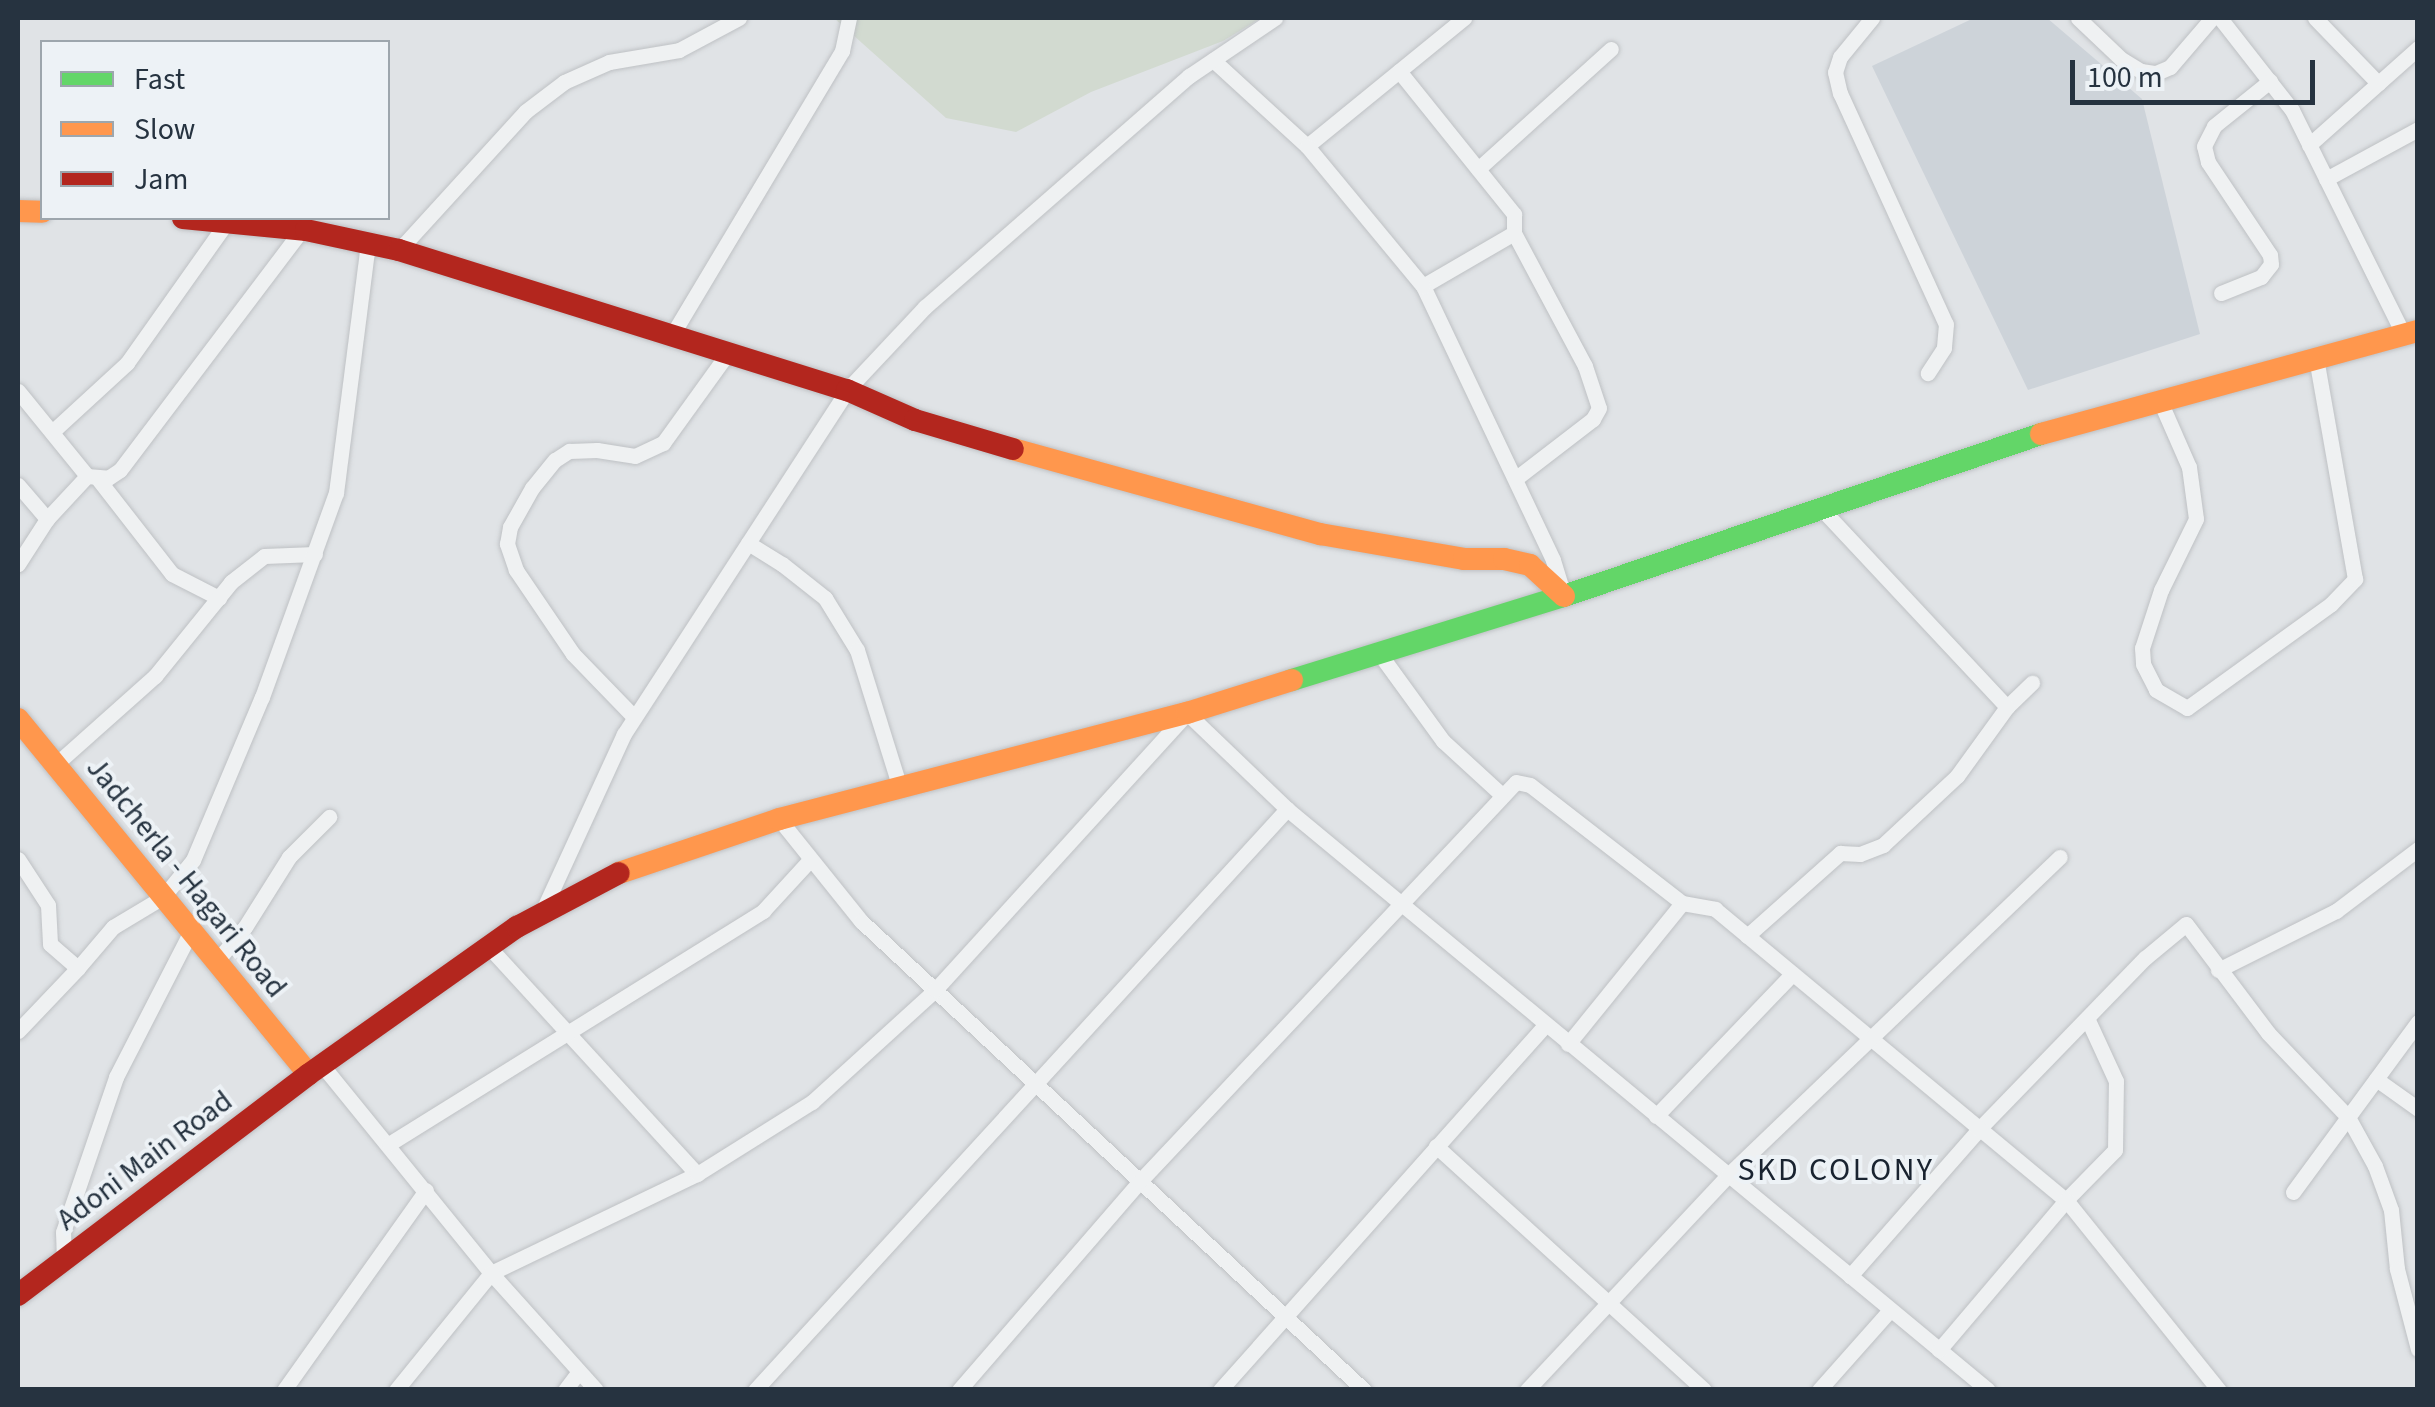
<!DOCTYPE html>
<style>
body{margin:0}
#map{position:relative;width:2435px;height:1407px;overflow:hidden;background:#e0e3e6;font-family:"Source Sans 3",sans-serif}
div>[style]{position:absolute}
.built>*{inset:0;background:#cdd3d9}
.green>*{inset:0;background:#d2dad0}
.roads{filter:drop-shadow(0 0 2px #bec1c4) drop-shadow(0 0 2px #bec1c4)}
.street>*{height:15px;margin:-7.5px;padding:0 7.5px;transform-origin:7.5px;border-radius:7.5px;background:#eff1f2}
.fast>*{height:22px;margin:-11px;padding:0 11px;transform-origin:11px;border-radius:11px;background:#63d668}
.slow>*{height:22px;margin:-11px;padding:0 11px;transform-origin:11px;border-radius:11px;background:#ff974d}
.jam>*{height:22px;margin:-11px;padding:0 11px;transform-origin:11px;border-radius:11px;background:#b3261e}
span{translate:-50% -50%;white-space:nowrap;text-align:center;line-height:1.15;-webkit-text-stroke:8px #edf2f6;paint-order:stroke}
.street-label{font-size:30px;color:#263340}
.neighbourhood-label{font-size:32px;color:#192330;letter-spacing:2.5px}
.frame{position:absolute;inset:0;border:20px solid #263340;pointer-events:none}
.legend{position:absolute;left:40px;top:40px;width:350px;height:180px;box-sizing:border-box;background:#edf2f6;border:2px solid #9da6ad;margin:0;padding:12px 18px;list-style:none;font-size:30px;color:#263340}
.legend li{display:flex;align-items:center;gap:20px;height:50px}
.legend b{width:50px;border:2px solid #9da6ad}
.scale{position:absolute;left:2070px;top:60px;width:245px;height:45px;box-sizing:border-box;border:5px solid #263340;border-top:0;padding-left:12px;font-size:30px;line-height:35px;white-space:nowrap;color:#263340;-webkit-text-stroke:8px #edf2f6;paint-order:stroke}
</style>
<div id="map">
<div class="built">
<i style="clip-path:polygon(1974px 18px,2047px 18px,2142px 99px,2200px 334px,2028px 390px,1872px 66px)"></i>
</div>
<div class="green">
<i style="clip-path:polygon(834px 18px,1261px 18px,1223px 41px,1091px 92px,1016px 132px,946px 118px)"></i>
</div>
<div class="roads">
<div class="street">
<i style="left:1872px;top:18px;width:50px;rotate:129.4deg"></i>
<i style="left:1840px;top:57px;width:16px;rotate:108deg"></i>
<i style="left:1835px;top:72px;width:22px;rotate:77deg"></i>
<i style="left:1840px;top:93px;width:254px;rotate:65.4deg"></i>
<i style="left:1946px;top:324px;width:24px;rotate:95deg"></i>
<i style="left:1944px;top:348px;width:30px;rotate:123deg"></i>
<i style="left:2078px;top:18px;width:59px;rotate:43.6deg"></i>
<i style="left:2121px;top:59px;width:23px;rotate:31deg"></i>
<i style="left:2141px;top:71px;width:15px;rotate:8deg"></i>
<i style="left:2156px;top:73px;width:15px;rotate:-23deg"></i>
<i style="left:2170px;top:67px;width:65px;rotate:-49.4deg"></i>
<i style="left:2220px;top:18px;width:117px;rotate:52deg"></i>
<i style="left:2292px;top:110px;width:250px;rotate:63.6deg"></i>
<i style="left:2315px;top:18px;width:91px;rotate:45.9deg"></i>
<i style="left:1213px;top:60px;width:127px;rotate:42.5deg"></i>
<i style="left:1307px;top:146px;width:203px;rotate:-39.2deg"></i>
<i style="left:1399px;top:71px;width:184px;rotate:51.2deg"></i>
<i style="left:1514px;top:214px;width:19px;rotate:90deg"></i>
<i style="left:1514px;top:233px;width:105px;rotate:149.8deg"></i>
<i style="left:1423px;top:286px;width:303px;rotate:64.6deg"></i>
<i style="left:1553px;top:560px;width:34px;rotate:73deg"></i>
<i style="left:2309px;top:145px;width:146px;rotate:-41.7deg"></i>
<i style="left:1307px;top:146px;width:182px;rotate:50.4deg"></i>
<i style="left:1478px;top:169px;width:179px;rotate:-42.1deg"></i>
<i style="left:2326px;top:179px;width:105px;rotate:-28.5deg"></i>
<i style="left:1514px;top:233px;width:151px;rotate:61.9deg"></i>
<i style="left:1585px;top:366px;width:44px;rotate:71.6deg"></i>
<i style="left:1599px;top:408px;width:13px;rotate:119deg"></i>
<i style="left:1593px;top:419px;width:98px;rotate:142.4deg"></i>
<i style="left:399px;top:250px;width:188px;rotate:-47.6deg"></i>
<i style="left:526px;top:111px;width:48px;rotate:-37.3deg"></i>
<i style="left:564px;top:82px;width:49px;rotate:-24deg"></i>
<i style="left:609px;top:62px;width:71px;rotate:-9.7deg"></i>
<i style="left:679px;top:50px;width:68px;rotate:-28.1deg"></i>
<i style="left:2221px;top:293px;width:43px;rotate:-21.8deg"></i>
<i style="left:2261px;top:277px;width:16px;rotate:-52deg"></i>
<i style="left:2271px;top:264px;width:9px;rotate:-96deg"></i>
<i style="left:2270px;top:255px;width:112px;rotate:-123.7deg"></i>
<i style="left:2208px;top:162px;width:16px;rotate:-104deg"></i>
<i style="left:2204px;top:146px;width:22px;rotate:-63deg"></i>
<i style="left:2214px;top:126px;width:72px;rotate:-38.8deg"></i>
<i style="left:672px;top:335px;width:331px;rotate:-59.1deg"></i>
<i style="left:842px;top:51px;width:34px;rotate:-78deg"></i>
<i style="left:18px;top:391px;width:109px;rotate:50.9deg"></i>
<i style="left:87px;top:476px;width:59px;rotate:132.9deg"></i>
<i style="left:47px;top:519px;width:54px;rotate:122.8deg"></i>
<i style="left:2160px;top:401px;width:72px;rotate:66.3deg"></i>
<i style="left:2189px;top:467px;width:52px;rotate:82.3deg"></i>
<i style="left:2196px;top:519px;width:79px;rotate:116.2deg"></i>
<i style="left:2161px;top:590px;width:61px;rotate:108.1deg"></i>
<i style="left:2142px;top:648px;width:16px;rotate:86deg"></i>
<i style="left:2143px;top:664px;width:29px;rotate:63deg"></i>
<i style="left:2156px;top:690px;width:36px;rotate:30deg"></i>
<i style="left:2187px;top:708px;width:178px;rotate:-35.8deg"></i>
<i style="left:2331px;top:604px;width:35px;rotate:-46deg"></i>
<i style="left:2355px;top:579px;width:224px;rotate:-100deg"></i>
<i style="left:52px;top:432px;width:102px;rotate:-42.6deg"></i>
<i style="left:127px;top:363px;width:173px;rotate:-54.7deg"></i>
<i style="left:87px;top:476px;width:21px;rotate:5deg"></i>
<i style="left:108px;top:478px;width:14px;rotate:-34deg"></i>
<i style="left:120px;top:470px;width:302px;rotate:-52.9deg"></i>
<i style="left:98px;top:479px;width:120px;rotate:52.1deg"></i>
<i style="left:172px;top:574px;width:53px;rotate:27.1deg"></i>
<i style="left:18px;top:485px;width:45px;rotate:49.5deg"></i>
<i style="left:748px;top:543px;width:40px;rotate:32deg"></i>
<i style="left:782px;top:564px;width:55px;rotate:38.3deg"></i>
<i style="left:825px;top:598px;width:61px;rotate:58.4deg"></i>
<i style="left:857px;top:650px;width:145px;rotate:72.7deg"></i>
<i style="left:1379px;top:653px;width:109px;rotate:54deg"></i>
<i style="left:1443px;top:741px;width:81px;rotate:42.5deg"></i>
<i style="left:2007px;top:707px;width:35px;rotate:-44deg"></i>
<i style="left:634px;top:717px;width:88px;rotate:-134.1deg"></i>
<i style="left:573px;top:654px;width:102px;rotate:-124.2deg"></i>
<i style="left:516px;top:570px;width:28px;rotate:-109deg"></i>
<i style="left:507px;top:544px;width:17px;rotate:-80deg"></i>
<i style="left:510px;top:527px;width:45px;rotate:-60.6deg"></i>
<i style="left:532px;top:488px;width:36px;rotate:-51deg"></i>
<i style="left:555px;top:460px;width:17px;rotate:-33deg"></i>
<i style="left:569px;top:451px;width:28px;rotate:-2deg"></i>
<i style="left:597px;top:450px;width:38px;rotate:9deg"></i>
<i style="left:635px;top:456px;width:31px;rotate:-25deg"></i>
<i style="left:663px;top:443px;width:111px;rotate:-54.2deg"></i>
<i style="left:55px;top:765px;width:134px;rotate:-41.7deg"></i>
<i style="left:155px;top:676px;width:121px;rotate:-51deg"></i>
<i style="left:231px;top:582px;width:42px;rotate:-38.2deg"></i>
<i style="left:264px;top:556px;width:51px;rotate:-2.2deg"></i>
<i style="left:779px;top:819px;width:131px;rotate:51.2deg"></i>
<i style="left:861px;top:921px;width:688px;rotate:43deg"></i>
<i style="left:18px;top:859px;width:55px;rotate:56.9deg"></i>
<i style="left:48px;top:905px;width:39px;rotate:87deg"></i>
<i style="left:50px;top:944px;width:37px;rotate:41deg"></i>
<i style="left:78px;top:968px;width:54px;rotate:-49.5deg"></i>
<i style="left:113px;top:927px;width:58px;rotate:-31deg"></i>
<i style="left:163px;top:897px;width:48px;rotate:-51deg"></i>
<i style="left:193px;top:860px;width:177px;rotate:-67.1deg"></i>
<i style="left:262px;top:697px;width:217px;rotate:-70.1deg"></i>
<i style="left:336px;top:493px;width:252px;rotate:-82.7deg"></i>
<i style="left:543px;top:910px;width:194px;rotate:-65.3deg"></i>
<i style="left:624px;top:734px;width:410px;rotate:-57deg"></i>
<i style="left:847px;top:390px;width:114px;rotate:-46.8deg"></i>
<i style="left:925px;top:307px;width:351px;rotate:-41.2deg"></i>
<i style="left:1189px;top:76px;width:104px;rotate:-34deg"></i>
<i style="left:1747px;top:936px;width:125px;rotate:-41.7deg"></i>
<i style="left:1840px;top:853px;width:20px;rotate:3deg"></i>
<i style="left:1860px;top:854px;width:25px;rotate:-21deg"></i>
<i style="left:1883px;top:845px;width:101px;rotate:-43deg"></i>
<i style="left:1957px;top:776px;width:85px;rotate:-54.1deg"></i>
<i style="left:2007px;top:707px;width:271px;rotate:-133.1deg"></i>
<i style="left:489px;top:947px;width:308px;rotate:47.5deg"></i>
<i style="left:216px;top:962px;width:45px;rotate:-50.4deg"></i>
<i style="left:245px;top:927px;width:83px;rotate:-57.8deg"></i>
<i style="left:289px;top:857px;width:57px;rotate:-45deg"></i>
<i style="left:2218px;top:970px;width:132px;rotate:-26.6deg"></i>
<i style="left:2336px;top:911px;width:103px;rotate:-37.1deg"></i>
<i style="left:18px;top:1031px;width:87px;rotate:-46.4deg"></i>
<i style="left:1568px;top:1044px;width:181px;rotate:-51deg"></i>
<i style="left:322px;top:1065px;width:268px;rotate:50.9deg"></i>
<i style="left:491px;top:1273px;width:229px;rotate:-25.7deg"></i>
<i style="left:697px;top:1174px;width:136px;rotate:-32.1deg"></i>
<i style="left:812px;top:1102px;width:166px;rotate:-42.3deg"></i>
<i style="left:935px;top:990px;width:374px;rotate:-47.7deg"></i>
<i style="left:1187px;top:713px;width:139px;rotate:43.8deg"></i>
<i style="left:1287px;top:809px;width:910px;rotate:39.65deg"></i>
<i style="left:2376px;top:1079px;width:52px;rotate:35.5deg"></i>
<i style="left:1656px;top:1116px;width:197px;rotate:-46.2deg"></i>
<i style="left:389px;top:1144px;width:441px;rotate:-31.9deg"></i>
<i style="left:763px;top:911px;width:68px;rotate:-47.4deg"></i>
<i style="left:1436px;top:1146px;width:362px;rotate:42.3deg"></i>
<i style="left:2293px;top:1192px;width:211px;rotate:-53.7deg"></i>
<i style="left:64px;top:1260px;width:28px;rotate:-92deg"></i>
<i style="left:63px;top:1232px;width:164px;rotate:-71.1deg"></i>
<i style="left:116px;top:1077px;width:164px;rotate:-62.8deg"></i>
<i style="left:1850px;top:1276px;width:196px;rotate:-48.7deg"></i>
<i style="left:1979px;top:1129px;width:238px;rotate:-45.9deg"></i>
<i style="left:2145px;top:958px;width:53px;rotate:-39.7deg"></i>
<i style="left:2186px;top:924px;width:136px;rotate:53deg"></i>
<i style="left:2268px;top:1033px;width:116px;rotate:46.4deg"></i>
<i style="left:2348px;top:1117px;width:56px;rotate:61.1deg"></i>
<i style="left:2375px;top:1166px;width:47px;rotate:70deg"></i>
<i style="left:2391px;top:1210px;width:59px;rotate:84.2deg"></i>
<i style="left:2397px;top:1269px;width:83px;rotate:75.3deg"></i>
<i style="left:1939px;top:1350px;width:197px;rotate:-49.7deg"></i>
<i style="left:2066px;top:1200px;width:70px;rotate:-45.6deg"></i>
<i style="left:2115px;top:1150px;width:69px;rotate:-89.2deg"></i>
<i style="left:2116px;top:1081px;width:67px;rotate:-114.7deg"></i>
<i style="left:284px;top:1390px;width:245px;rotate:-54.6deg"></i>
<i style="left:396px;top:1390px;width:151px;rotate:-50.9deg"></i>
<i style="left:491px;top:1273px;width:157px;rotate:48.1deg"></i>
<i style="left:565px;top:1390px;width:21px;rotate:-53deg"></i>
<i style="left:755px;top:1390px;width:788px;rotate:-47.52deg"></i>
<i style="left:959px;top:1390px;width:276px;rotate:-49.1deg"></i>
<i style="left:1140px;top:1181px;width:548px;rotate:-46.7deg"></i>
<i style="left:1516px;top:782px;width:14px;rotate:12deg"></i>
<i style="left:1530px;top:785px;width:192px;rotate:37.8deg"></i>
<i style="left:1682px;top:903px;width:34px;rotate:10deg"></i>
<i style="left:1715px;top:909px;width:456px;rotate:39.7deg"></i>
<i style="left:2066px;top:1200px;width:244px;rotate:51.2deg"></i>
<i style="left:1220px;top:1390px;width:489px;rotate:-48.3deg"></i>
<i style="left:1527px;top:1390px;width:293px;rotate:-46.9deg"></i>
<i style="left:1727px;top:1176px;width:461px;rotate:-43.8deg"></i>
<i style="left:1819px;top:1390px;width:107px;rotate:-48.4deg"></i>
</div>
<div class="fast">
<i style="left:1292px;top:680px;width:285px;rotate:-17.2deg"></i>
<i style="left:1564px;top:596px;width:504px;rotate:-18.76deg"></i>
</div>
<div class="slow">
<i style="left:18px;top:211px;width:24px;rotate:2deg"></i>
<i style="left:2041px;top:434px;width:391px;rotate:-15.3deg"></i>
<i style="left:1013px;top:449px;width:319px;rotate:15.5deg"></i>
<i style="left:1320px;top:534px;width:146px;rotate:9.8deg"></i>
<i style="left:1464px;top:559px;width:40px"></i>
<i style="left:1504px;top:559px;width:27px;rotate:13deg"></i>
<i style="left:1530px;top:565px;width:46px;rotate:42.4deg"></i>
<i style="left:18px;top:719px;width:459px;rotate:50.7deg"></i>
<i style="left:619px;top:873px;width:169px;rotate:-18.6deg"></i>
<i style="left:779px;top:819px;width:422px;rotate:-14.6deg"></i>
<i style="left:1187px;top:713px;width:110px;rotate:-17.4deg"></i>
</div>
<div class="jam">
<i style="left:183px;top:218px;width:124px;rotate:5.6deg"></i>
<i style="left:306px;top:230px;width:95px;rotate:12.1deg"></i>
<i style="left:399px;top:250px;width:469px;rotate:17.4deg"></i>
<i style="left:847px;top:390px;width:74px;rotate:23.8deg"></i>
<i style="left:915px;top:420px;width:102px;rotate:16.5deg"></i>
<i style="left:18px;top:1295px;width:365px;rotate:-37.2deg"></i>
<i style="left:309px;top:1074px;width:255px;rotate:-35.3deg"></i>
<i style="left:517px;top:927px;width:115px;rotate:-27.9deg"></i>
</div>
</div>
<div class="street-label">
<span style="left:186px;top:878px;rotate:51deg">Jadcherla - Hagari Road</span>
<span style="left:145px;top:1161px;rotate:-37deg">Adoni Main Road</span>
</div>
<div class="neighbourhood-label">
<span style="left:1836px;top:1170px">SKD COLONY</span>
</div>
<div class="frame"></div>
<ul class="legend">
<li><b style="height:12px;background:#63d668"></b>Fast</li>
<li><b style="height:12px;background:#ff974d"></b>Slow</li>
<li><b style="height:12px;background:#b3261e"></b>Jam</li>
</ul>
<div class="scale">100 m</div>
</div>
